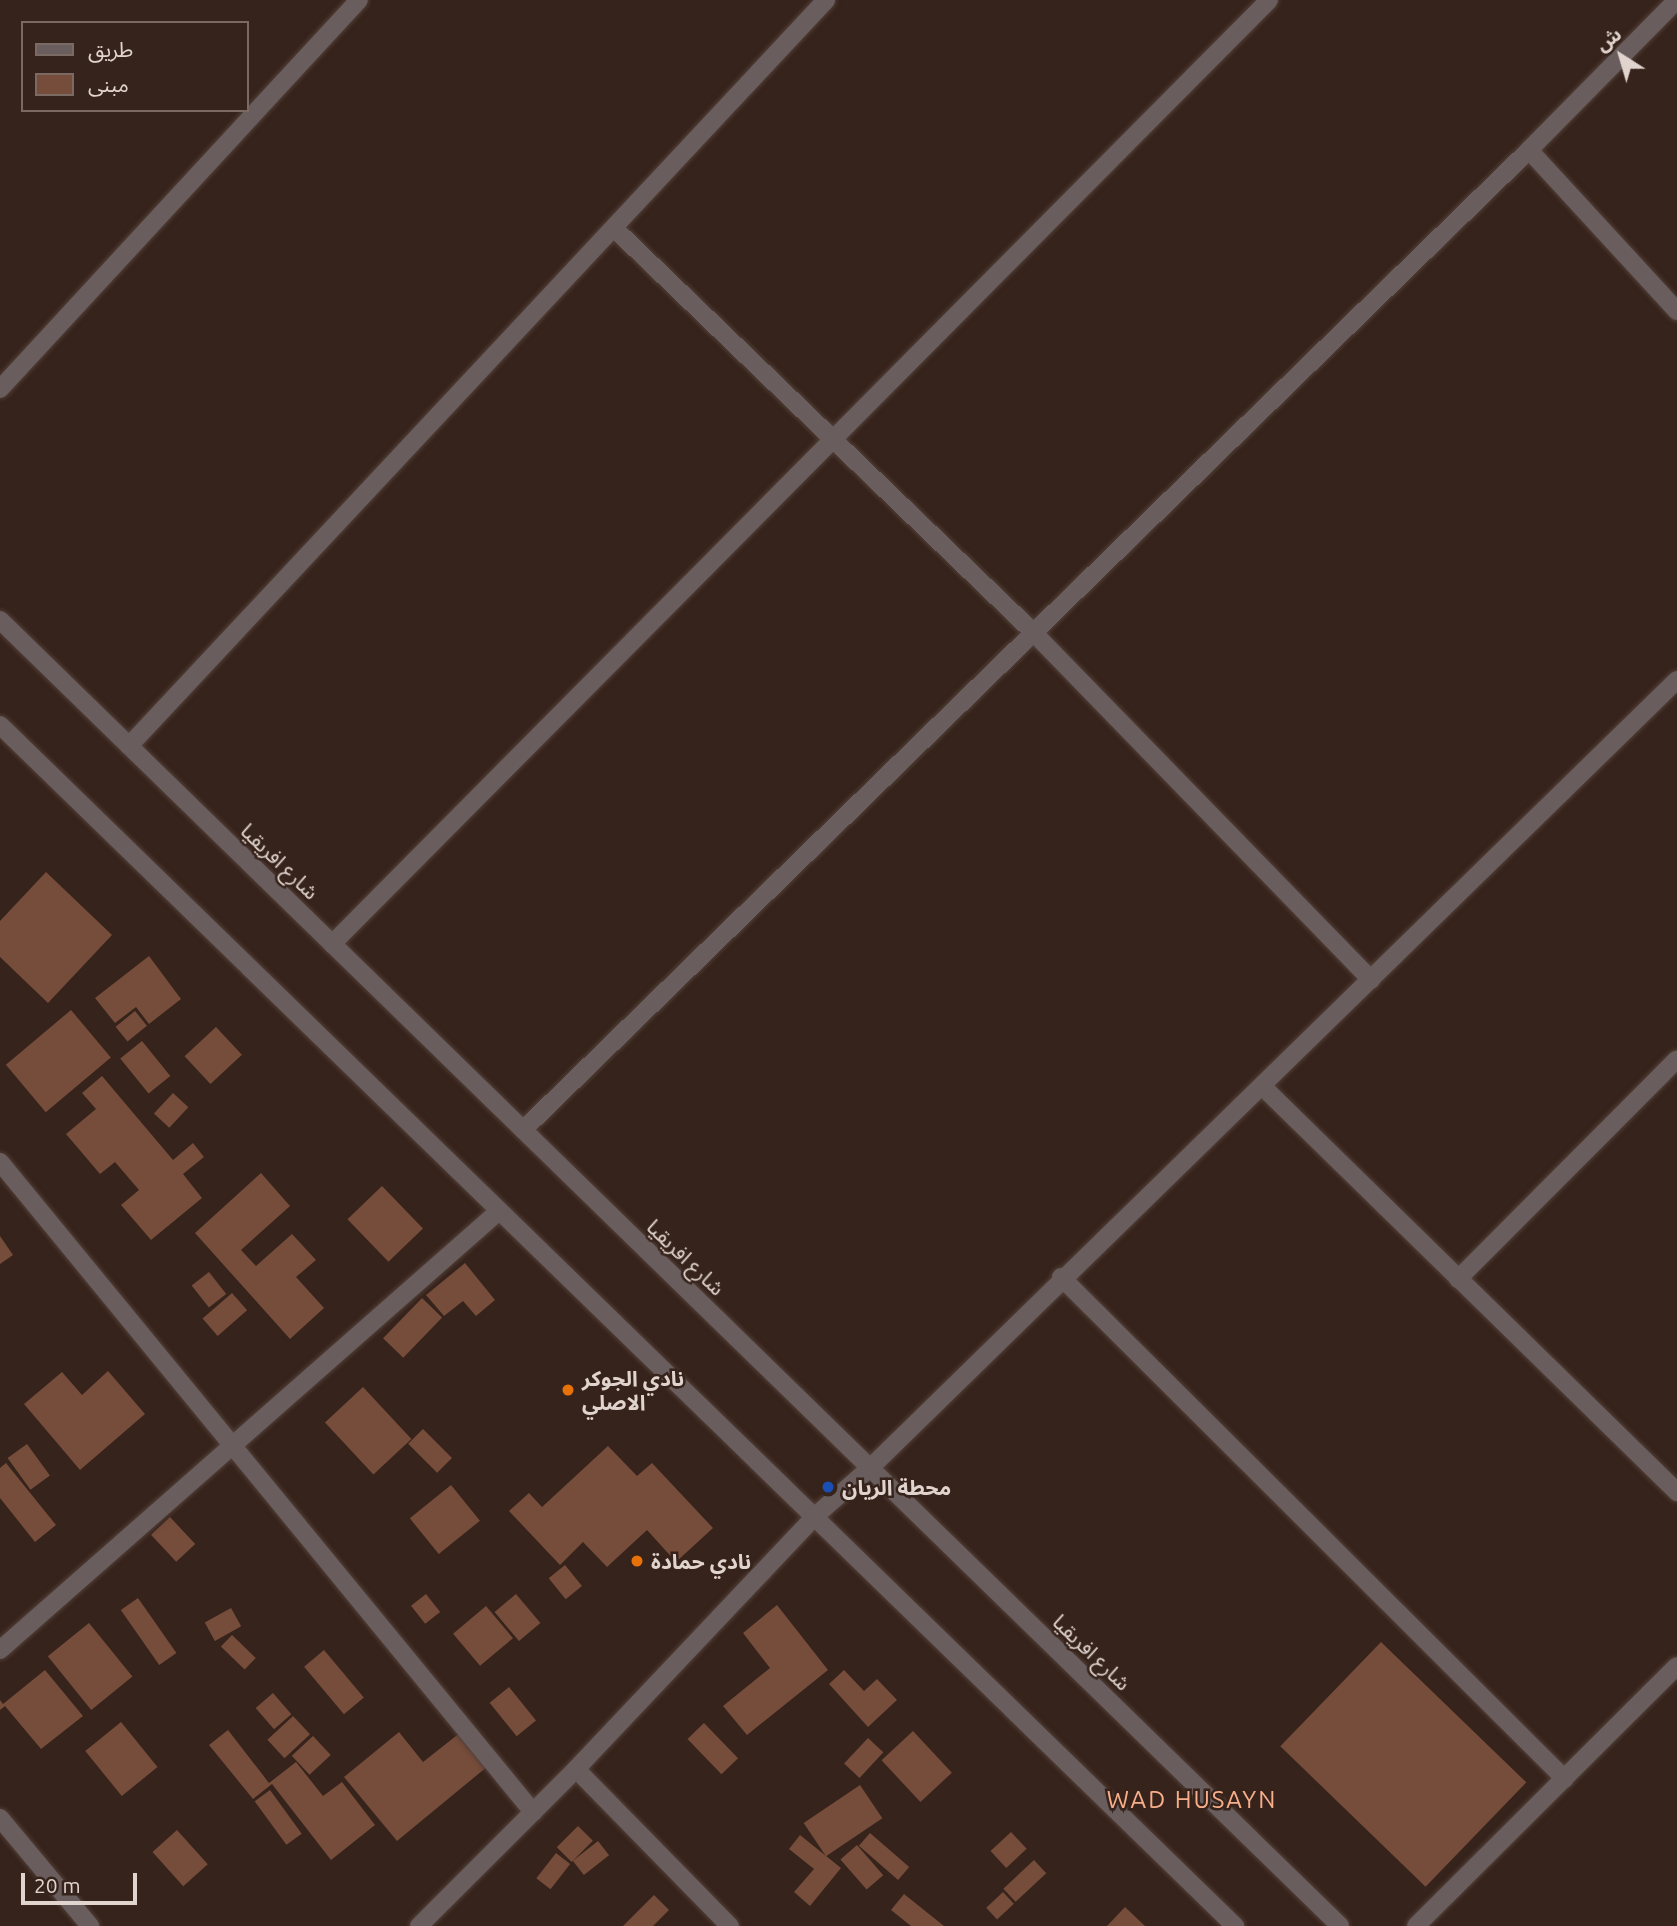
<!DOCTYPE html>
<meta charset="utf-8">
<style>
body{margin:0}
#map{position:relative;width:1677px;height:1926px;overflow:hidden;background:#36231b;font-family:Ubuntu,"Noto Sans Arabic",sans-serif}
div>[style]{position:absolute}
.building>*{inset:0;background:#764c3a;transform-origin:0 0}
.roads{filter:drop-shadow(0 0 2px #513f38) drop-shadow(0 0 2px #513f38)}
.minor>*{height:18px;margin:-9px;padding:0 9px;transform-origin:9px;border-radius:9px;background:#695d5d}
.dots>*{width:19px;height:19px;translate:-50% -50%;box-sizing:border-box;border:4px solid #36231b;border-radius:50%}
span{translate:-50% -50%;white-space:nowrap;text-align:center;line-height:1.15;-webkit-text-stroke:5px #36231b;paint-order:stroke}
.street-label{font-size:21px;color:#e1d4ce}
.poi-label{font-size:21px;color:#e1d4ce;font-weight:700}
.left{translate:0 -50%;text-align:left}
.quarter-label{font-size:24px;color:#f9ae8b;letter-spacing:2px}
.legend{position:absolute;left:21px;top:21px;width:228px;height:91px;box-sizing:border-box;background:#36231b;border:2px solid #7a6a63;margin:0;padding:9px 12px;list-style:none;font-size:21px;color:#e1d4ce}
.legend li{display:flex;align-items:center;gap:14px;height:35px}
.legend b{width:35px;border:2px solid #7a6a63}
.north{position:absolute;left:1586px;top:21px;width:70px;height:70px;-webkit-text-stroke:5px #36231b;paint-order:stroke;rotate:323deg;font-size:19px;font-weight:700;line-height:28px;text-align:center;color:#e1d4ce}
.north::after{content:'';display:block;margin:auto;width:24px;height:32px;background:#e1d4ce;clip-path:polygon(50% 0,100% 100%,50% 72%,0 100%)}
.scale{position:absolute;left:21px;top:1873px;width:116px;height:32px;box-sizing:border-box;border:4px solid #e1d4ce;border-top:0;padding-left:9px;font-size:21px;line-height:24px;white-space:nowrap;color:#e1d4ce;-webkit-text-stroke:5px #36231b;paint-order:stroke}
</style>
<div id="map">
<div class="building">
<i style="clip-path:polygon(46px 872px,112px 935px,48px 1003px,0 957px,0 921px)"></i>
<i style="clip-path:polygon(149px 956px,181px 999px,149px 1024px,136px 1007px,115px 1023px,95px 998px)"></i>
<i style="left:71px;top:1010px;width:62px;height:85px;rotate:50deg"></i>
<i style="left:135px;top:1011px;width:19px;height:25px;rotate:51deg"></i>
<i style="left:216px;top:1027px;width:38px;height:43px;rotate:47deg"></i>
<i style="left:142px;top:1041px;width:45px;height:28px;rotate:51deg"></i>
<i style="clip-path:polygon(102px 1076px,173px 1160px,193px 1143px,204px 1157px,183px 1174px,202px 1198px,151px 1240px,121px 1205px,139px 1190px,115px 1162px,100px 1174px,66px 1134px,96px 1109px,82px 1093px)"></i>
<i style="left:173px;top:1093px;width:21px;height:28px;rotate:43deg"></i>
<i style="clip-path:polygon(261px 1173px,290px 1206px,241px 1250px,256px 1266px,292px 1234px,316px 1260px,296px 1277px,324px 1308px,290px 1339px,195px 1233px)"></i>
<i style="left:382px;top:1186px;width:59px;height:48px;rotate:46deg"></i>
<i style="clip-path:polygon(0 1236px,13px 1255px,0 1264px)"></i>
<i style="clip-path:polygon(465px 1263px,495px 1300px,476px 1316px,463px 1301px,444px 1316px,426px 1295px)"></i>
<i style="left:209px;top:1272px;width:28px;height:22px;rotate:52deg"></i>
<i style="left:232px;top:1293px;width:23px;height:39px;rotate:49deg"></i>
<i style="left:422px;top:1298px;width:28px;height:56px;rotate:44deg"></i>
<i style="clip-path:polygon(108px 1371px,145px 1414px,80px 1470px,24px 1404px,62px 1372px,82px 1395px)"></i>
<i style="left:363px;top:1387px;width:71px;height:52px;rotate:47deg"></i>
<i style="left:423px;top:1429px;width:41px;height:21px;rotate:45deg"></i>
<i style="left:27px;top:1444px;width:39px;height:24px;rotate:54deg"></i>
<i style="clip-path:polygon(608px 1446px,637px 1476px,652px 1463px,713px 1528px,676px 1562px,647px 1530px,607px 1567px,583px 1542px,560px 1565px,509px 1511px,529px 1493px,542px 1507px)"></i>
<i style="clip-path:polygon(6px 1463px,56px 1525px,35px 1542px,0 1498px,0 1468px)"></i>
<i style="left:451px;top:1485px;width:46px;height:53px;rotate:51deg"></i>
<i style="left:170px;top:1517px;width:37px;height:26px;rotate:47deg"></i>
<i style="left:565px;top:1565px;width:27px;height:21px;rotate:51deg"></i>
<i style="left:426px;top:1594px;width:23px;height:19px;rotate:52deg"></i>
<i style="left:516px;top:1594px;width:38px;height:28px;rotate:50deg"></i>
<i style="left:138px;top:1598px;width:67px;height:21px;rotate:55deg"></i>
<i style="clip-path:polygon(777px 1605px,828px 1670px,747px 1735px,723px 1706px,770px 1668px,743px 1633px)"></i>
<i style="left:486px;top:1606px;width:42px;height:43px;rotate:50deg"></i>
<i style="left:231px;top:1608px;width:21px;height:30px;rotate:61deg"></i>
<i style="left:89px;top:1623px;width:69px;height:53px;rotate:51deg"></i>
<i style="left:232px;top:1635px;width:33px;height:16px;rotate:44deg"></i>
<i style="left:1381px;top:1642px;width:202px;height:145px;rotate:44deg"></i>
<i style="left:324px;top:1650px;width:62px;height:26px;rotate:50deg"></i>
<i style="clip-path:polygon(45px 1670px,83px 1716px,41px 1749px,5px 1706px,0 1710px,0 1700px,3px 1704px)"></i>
<i style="clip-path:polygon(844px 1670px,864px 1691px,877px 1679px,897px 1700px,868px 1727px,829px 1684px)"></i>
<i style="left:509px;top:1687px;width:43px;height:25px;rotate:51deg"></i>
<i style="left:273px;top:1693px;width:28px;height:23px;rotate:49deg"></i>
<i style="left:293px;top:1716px;width:25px;height:35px;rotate:47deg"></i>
<i style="left:121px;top:1722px;width:58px;height:46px;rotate:51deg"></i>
<i style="left:704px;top:1723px;width:49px;height:23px;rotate:46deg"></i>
<i style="clip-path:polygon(228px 1730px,269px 1783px,296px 1762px,323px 1796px,342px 1782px,375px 1825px,331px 1860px,272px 1784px,253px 1799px,209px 1745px)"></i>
<i style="left:913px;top:1731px;width:57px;height:43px;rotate:47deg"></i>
<i style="clip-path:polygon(399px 1732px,423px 1762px,461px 1732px,488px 1766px,397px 1841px,344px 1777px)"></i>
<i style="left:313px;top:1736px;width:26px;height:29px;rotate:47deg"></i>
<i style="left:868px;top:1738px;width:21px;height:35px;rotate:43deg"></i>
<i style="left:860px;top:1785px;width:40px;height:68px;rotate:56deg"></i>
<i style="left:270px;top:1790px;width:54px;height:19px;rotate:54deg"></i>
<i style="left:578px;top:1826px;width:21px;height:30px;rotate:45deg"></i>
<i style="left:177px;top:1830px;width:46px;height:33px;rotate:48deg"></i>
<i style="left:1011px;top:1832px;width:23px;height:28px;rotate:47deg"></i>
<i style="left:870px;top:1833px;width:52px;height:17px;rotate:41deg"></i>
<i style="clip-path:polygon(800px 1835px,841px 1868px,810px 1906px,794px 1892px,814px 1869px,789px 1849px)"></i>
<i style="left:598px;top:1841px;width:18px;height:32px;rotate:52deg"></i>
<i style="left:857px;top:1845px;width:40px;height:22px;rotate:49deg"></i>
<i style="left:556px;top:1853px;width:18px;height:32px;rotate:38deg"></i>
<i style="left:1034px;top:1860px;width:18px;height:42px;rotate:47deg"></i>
<i style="left:1003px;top:1892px;width:16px;height:23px;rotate:47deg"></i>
<i style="clip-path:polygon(904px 1894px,944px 1926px,911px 1926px,891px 1910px)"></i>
<i style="clip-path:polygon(654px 1895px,669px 1910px,653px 1926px,623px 1926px)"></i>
<i style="clip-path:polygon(1125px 1907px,1145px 1926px,1107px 1926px)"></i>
</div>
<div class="roads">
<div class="minor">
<i style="left:1529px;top:150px;width:219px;rotate:47.4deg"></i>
<i style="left:616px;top:230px;width:576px;rotate:43.95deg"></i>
<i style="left:1031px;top:630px;width:488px;rotate:45.8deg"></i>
<i style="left:0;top:389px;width:529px;rotate:-47.3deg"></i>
<i style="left:0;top:620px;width:1871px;rotate:44.26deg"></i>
<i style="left:0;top:725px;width:1723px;rotate:44.2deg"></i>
<i style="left:129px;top:746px;width:1021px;rotate:-46.94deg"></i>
<i style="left:332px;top:944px;width:1330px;rotate:-45.21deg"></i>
<i style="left:1262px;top:1086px;width:581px;rotate:44.37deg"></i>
<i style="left:523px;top:1130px;width:1404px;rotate:-44.25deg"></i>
<i style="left:1529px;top:150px;width:211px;rotate:-45.4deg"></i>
<i style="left:0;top:1162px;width:841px;rotate:50.65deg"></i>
<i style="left:1061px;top:1277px;width:711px;rotate:44.89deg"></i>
<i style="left:1458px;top:1279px;width:310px;rotate:-45.1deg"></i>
<i style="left:0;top:1650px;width:665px;rotate:-41.34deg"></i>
<i style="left:576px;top:1769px;width:220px;rotate:45.6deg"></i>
<i style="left:0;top:1818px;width:141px;rotate:50.2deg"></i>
<i style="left:419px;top:1926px;width:222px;rotate:-45deg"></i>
<i style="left:576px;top:1769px;width:347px;rotate:-46.6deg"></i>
<i style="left:814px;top:1517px;width:74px;rotate:-41.2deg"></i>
<i style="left:870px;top:1468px;width:1128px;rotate:-44.32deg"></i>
<i style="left:1416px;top:1926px;width:368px;rotate:-44.9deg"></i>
</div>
</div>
<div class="dots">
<i style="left:568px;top:1390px;background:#e8710a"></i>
<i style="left:828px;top:1487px;background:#1a4fb4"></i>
<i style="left:637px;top:1561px;background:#e8710a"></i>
</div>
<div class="street-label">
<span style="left:280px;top:861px;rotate:44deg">شارع افريقيا</span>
<span style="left:686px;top:1257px;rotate:44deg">شارع افريقيا</span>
<span style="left:1092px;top:1652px;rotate:44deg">شارع افريقيا</span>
</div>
<div class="poi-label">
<span class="left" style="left:582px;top:1390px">نادي الجوكر<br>الاصلي</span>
<span class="left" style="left:842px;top:1487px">محطة الريان</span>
<span class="left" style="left:651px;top:1561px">نادي حمادة</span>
</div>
<div class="quarter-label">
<span style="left:1192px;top:1800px">WAD HUSAYN</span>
</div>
<ul class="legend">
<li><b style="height:9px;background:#695d5d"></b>طريق</li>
<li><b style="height:19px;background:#764c3a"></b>مبنى</li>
</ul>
<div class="north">ش</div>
<div class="scale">20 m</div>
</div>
